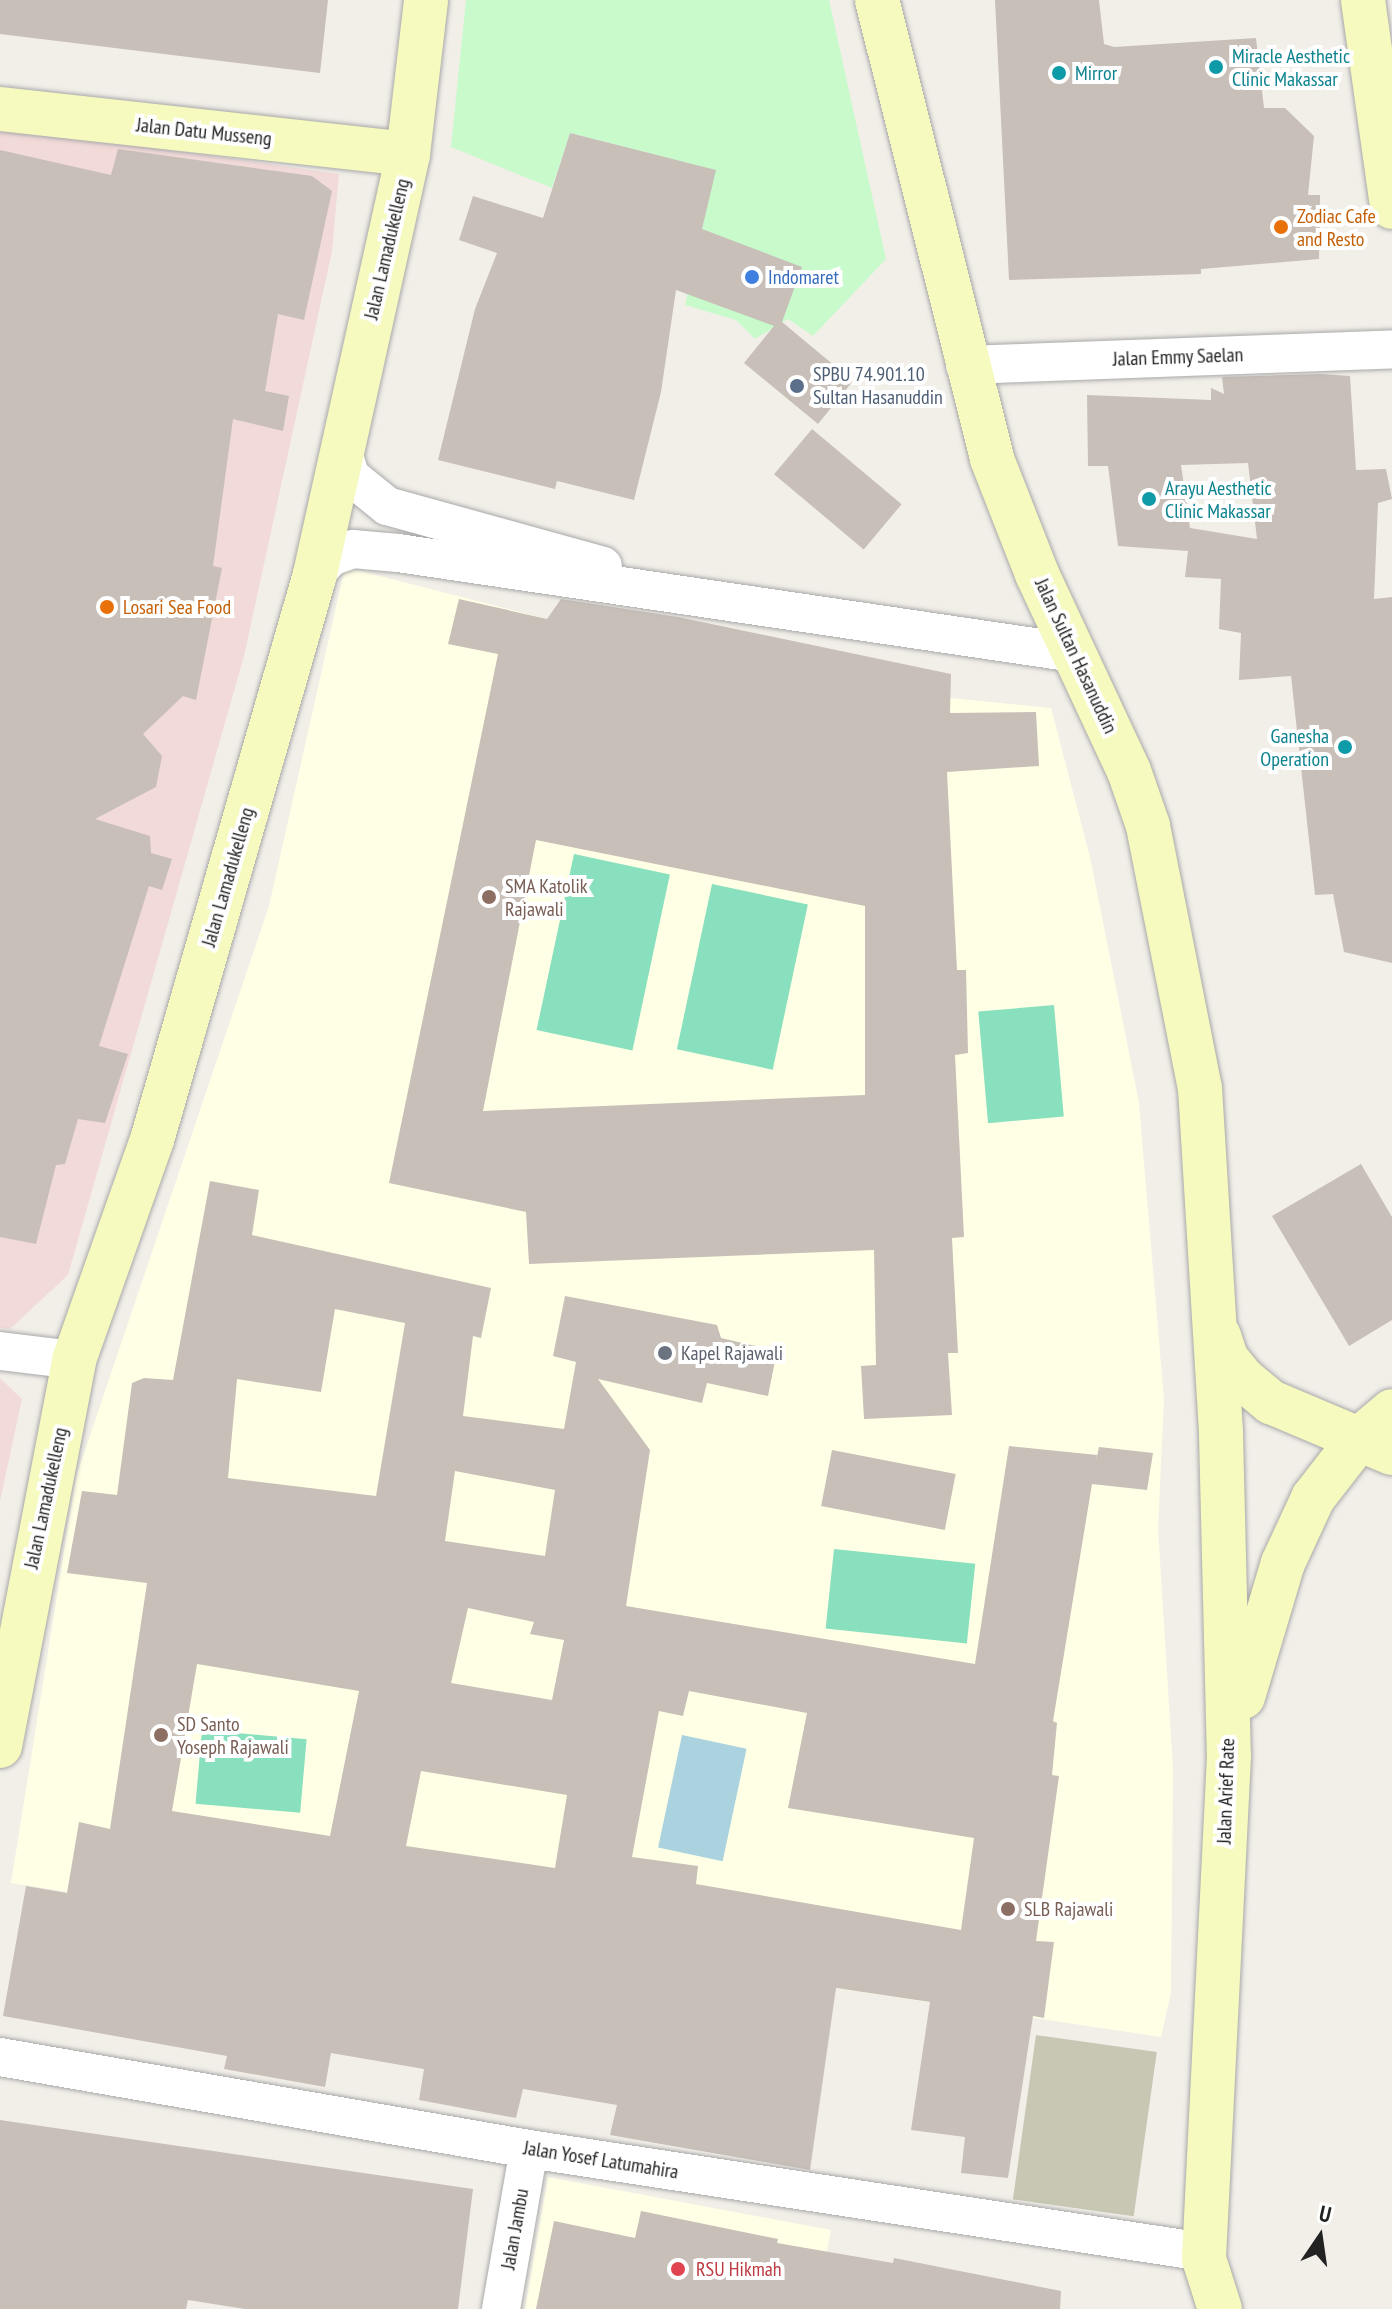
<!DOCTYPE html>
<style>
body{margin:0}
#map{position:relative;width:1392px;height:2309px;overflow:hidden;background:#f2efe9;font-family:"PT Sans Narrow",sans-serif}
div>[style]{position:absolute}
.commercial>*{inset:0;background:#f2dad9}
.education>*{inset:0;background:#ffffe5}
.construction>*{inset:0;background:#c7c7b4;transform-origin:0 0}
.park>*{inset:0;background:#c8facc}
.pitch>*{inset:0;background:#88e0be;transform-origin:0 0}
.water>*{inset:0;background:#aad3df;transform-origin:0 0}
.building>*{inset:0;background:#c7bfb8;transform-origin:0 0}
.roads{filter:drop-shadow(0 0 2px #a9a9a9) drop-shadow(0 0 2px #a9a9a9)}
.street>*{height:38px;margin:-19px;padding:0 19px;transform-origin:19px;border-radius:19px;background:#fff}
.secondary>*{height:44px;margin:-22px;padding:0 22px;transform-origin:22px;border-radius:22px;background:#f7fabf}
.dots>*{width:22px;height:22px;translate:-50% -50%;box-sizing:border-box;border:4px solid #fff;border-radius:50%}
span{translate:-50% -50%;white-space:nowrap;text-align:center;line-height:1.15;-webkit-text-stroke:8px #fff;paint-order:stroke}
.culture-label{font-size:20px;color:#0d838f}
.left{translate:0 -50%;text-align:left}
.right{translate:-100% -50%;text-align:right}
.street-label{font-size:20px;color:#222}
.food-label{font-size:20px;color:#c56008}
.shop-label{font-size:20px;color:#366cbe}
.service-label{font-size:20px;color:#4e5e75}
.education-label{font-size:20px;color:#785e54}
.worship-label{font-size:20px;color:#5b616d}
.health-label{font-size:20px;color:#be3a42}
.north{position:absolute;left:1280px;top:2197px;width:80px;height:80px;-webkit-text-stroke:6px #fff;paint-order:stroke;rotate:13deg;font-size:22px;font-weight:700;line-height:32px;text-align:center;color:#222}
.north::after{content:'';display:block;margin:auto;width:28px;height:36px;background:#222;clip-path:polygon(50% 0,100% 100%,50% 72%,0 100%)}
</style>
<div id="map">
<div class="commercial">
<i style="clip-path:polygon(0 126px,339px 174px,332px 251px,244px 656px,68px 1275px,10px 1329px,0 1328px)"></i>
<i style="clip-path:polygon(0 1378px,22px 1399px,0 1501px)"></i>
</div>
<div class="education">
<i style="clip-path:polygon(345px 567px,547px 619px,951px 698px,1051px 708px,1090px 857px,1139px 1103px,1164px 1400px,1158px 1528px,1173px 1769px,1171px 1993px,1161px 2037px,807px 1984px,677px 1988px,11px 1883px,76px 1477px,269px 906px)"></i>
<i style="clip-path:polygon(548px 2177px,831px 2230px,816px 2309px,525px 2309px)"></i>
</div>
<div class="construction">
<i style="left:1036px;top:2035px;width:122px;height:166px;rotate:8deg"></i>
</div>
<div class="park">
<i style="clip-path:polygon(466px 0,829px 0,886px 259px,813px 336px,788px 319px,755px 339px,736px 320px,685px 305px,715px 170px,570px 133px,552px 188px,451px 147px)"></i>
</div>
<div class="pitch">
<i style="left:574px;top:854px;width:98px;height:180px;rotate:12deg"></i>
<i style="left:712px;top:884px;width:98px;height:169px;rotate:12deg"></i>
<i style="left:1054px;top:1005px;width:112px;height:76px;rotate:85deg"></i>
<i style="left:834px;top:1549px;width:142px;height:80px;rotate:6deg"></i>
<i style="left:202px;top:1730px;width:105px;height:74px;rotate:5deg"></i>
</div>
<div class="water">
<i style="left:682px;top:1735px;width:66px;height:115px;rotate:12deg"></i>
</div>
<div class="building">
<i style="clip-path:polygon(0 0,328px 0,320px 73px,0 34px)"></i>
<i style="clip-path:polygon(995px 0,1099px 0,1104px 44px,1114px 47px,1256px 38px,1264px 108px,1285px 108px,1314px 136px,1308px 195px,1320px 195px,1319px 259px,1201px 269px,1201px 274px,1009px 280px)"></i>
<i style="clip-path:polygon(570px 133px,716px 170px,702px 229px,802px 267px,782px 322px,853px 381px,818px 424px,744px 363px,774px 326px,676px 290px,661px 392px,634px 500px,557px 481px,555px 489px,438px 460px,475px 309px,497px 253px,459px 240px,473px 196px,543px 218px)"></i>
<i style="clip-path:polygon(118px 149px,312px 176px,332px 191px,304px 320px,278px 314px,265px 391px,289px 396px,283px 431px,233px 419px,213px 566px,222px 568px,196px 700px,183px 696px,143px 734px,162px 756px,156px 787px,95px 819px,150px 836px,151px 853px,172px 859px,162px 890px,149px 886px,99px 1046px,128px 1054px,105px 1123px,78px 1119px,65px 1164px,56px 1165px,36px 1244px,0 1237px,0 150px,111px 175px)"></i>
<i style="clip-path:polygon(evenodd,1321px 374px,1350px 376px,1356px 470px,1386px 469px,1392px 499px,1378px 503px,1374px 599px,1392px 597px,1392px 963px,1344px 952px,1333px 894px,1315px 895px,1291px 676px,1239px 680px,1241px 633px,1219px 629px,1221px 579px,1185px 577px,1188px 551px,1118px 546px,1108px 466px,1088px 466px,1087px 395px,1211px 400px,1211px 388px,1224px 394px,1222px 377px,1321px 374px,1248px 463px,1257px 539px,1190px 528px,1181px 465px,1248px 463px)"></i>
<i style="left:812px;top:429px;width:117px;height:59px;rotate:40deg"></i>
<i style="clip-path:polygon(evenodd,459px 599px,547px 619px,561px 599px,678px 617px,951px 674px,950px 713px,1036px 712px,1039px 766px,947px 772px,957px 970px,966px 970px,968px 1053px,955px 1055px,964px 1237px,952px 1238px,958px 1353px,948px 1353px,952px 1415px,864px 1419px,861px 1366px,876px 1365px,874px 1250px,529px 1264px,526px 1212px,389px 1183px,498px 654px,448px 644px,459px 599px,536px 840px,865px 906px,865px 1095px,483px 1111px,536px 840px)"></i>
<i style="clip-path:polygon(1361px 1164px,1392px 1217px,1392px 1320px,1349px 1346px,1272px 1216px)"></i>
<i style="clip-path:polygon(evenodd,210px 1181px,259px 1190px,252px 1235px,491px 1288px,481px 1338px,473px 1336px,463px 1416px,564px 1429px,576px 1362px,553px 1356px,565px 1296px,717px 1325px,721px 1338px,777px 1351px,768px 1396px,707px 1383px,702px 1403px,598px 1379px,650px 1450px,626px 1606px,975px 1664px,1009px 1446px,1097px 1455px,1095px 1465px,1099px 1447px,1153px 1453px,1147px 1490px,1092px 1484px,1053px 1721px,1057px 1723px,1052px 1775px,1059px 1776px,1036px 1941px,1054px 1942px,1044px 2018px,1033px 2016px,1008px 2178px,961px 2173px,965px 2137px,911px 2130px,930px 2002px,836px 1988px,810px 2170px,610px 2135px,617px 2105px,523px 2089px,516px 2118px,419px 2100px,424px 2069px,331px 2053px,325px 2087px,224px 2069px,227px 2056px,3px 2016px,26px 1886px,67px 1893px,79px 1822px,110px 1829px,147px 1583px,67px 1573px,82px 1491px,117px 1495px,132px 1383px,144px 1378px,173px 1380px,210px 1181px,335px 1309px,405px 1323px,376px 1496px,228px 1478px,237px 1379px,321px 1392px,335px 1309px,210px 1181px,455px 1471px,555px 1490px,545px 1556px,445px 1541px,455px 1471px,210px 1181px,468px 1608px,534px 1622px,530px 1634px,564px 1640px,552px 1700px,451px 1683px,468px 1608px,210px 1181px,197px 1664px,359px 1691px,330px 1836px,172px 1811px,197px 1664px,210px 1181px,689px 1691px,807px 1713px,788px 1808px,974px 1838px,961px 1930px,696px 1884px,698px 1866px,632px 1857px,659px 1711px,683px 1716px,689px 1691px,210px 1181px,421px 1771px,567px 1795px,555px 1868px,406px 1846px,421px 1771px)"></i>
<i style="left:832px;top:1450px;width:126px;height:57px;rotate:11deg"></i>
<i style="clip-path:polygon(0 2120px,473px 2189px,458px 2309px,245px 2309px,188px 2300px,186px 2309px,0 2309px)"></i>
<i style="clip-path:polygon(641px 2211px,778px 2239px,777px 2243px,893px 2263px,894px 2258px,1061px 2291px,1060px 2309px,536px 2309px,554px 2221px,635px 2238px)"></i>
</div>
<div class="roads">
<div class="street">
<i style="left:965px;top:365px;width:427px;rotate:-2.1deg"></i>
<i style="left:342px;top:449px;width:28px;rotate:73deg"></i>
<i style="left:350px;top:476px;width:48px;rotate:39deg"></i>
<i style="left:387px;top:506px;width:224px;rotate:15.5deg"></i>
<i style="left:315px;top:574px;width:23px;rotate:-47deg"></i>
<i style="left:331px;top:557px;width:23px;rotate:-20deg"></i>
<i style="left:353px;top:549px;width:45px;rotate:5.1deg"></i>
<i style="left:398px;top:553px;width:683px;rotate:8.41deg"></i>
<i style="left:0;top:1351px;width:75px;rotate:6.9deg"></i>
<i style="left:0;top:2057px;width:537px;rotate:9.87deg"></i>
<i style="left:529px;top:2149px;width:683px;rotate:8.68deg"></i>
<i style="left:501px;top:2309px;width:162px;rotate:-80.1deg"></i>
</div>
<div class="secondary">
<i style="left:877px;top:0;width:473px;rotate:75.9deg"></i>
<i style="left:992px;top:459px;width:123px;rotate:68.6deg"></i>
<i style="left:1037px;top:574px;width:217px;rotate:65deg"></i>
<i style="left:1129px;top:771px;width:58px;rotate:70.9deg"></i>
<i style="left:1148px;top:826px;width:267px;rotate:78.8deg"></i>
<i style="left:1200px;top:1088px;width:347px;rotate:86.5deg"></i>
<i style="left:1221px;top:1434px;width:322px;rotate:88.6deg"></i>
<i style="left:1229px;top:1756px;width:504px;rotate:92.85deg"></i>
<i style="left:1204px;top:2259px;width:52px;rotate:72.3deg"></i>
<i style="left:1363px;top:0;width:209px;rotate:82deg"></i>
<i style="left:0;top:109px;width:410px;rotate:6.3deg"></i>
<i style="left:1219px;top:1336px;width:23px;rotate:72deg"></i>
<i style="left:1226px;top:1358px;width:26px;rotate:51deg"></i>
<i style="left:1242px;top:1378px;width:38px;rotate:40deg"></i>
<i style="left:1271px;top:1402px;width:131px;rotate:22.9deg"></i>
<i style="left:1243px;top:1697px;width:140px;rotate:-73.4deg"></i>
<i style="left:1283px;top:1563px;width:72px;rotate:-65.2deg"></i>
<i style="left:1313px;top:1498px;width:75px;rotate:-52.1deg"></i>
<i style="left:1359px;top:1439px;width:43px;rotate:-40.3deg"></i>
<i style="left:0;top:1746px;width:393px;rotate:-79.1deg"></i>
<i style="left:74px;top:1360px;width:233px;rotate:-70.5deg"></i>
<i style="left:152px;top:1140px;width:589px;rotate:-73.93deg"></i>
<i style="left:315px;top:574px;width:430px;rotate:-77.5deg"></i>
<i style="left:408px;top:154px;width:155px;rotate:-83.3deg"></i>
</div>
</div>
<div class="dots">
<i style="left:1216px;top:67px;background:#0f9aa8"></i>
<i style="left:1059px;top:73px;background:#0f9aa8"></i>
<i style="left:1281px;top:227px;background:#e8710a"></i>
<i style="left:752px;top:277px;background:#3f7fe0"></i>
<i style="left:797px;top:386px;background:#5c6f8a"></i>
<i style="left:1149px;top:499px;background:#0f9aa8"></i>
<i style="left:107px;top:607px;background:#e8710a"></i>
<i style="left:1345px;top:747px;background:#0f9aa8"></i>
<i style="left:489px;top:897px;background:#8d6e63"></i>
<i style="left:665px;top:1353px;background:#6b7280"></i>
<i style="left:161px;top:1735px;background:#8d6e63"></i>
<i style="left:1008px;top:1909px;background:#8d6e63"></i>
<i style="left:678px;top:2269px;background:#e0444e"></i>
</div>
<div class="culture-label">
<span class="left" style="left:1232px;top:68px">Miracle Aesthetic<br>Clinic Makassar</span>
<span class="left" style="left:1075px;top:73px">Mirror</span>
<span class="left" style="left:1165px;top:500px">Arayu Aesthetic<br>Clinic Makassar</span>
<span class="right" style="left:1329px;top:748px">Ganesha<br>Operation</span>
</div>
<div class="street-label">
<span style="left:204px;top:132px;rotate:6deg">Jalan Datu Musseng</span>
<span style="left:387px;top:249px;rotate:-77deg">Jalan Lamadukelleng</span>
<span style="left:1178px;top:357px;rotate:-2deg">Jalan Emmy Saelan</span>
<span style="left:1076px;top:656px;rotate:65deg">Jalan Sultan Hasanuddin</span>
<span style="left:228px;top:877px;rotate:-74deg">Jalan Lamadukelleng</span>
<span style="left:46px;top:1498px;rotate:-78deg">Jalan Lamadukelleng</span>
<span style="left:1226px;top:1791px;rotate:-88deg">Jalan Arief Rate</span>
<span style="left:601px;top:2160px;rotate:9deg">Jalan Yosef Latumahira</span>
<span style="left:515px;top:2229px;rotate:-80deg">Jalan Jambu</span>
</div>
<div class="food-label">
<span class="left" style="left:1297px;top:228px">Zodiac Cafe<br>and Resto</span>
<span class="left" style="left:123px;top:607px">Losari Sea Food</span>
</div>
<div class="shop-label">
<span class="left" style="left:768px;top:277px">Indomaret</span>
</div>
<div class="service-label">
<span class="left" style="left:813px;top:386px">SPBU 74.901.10<br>Sultan Hasanuddin</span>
</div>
<div class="education-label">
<span class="left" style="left:505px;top:898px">SMA Katolik<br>Rajawali</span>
<span class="left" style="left:177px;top:1736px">SD Santo<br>Yoseph Rajawali</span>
<span class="left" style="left:1024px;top:1909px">SLB Rajawali</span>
</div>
<div class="worship-label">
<span class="left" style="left:681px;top:1353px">Kapel Rajawali</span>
</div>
<div class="health-label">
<span class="left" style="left:696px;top:2269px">RSU Hikmah</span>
</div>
<div class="north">U</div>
</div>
